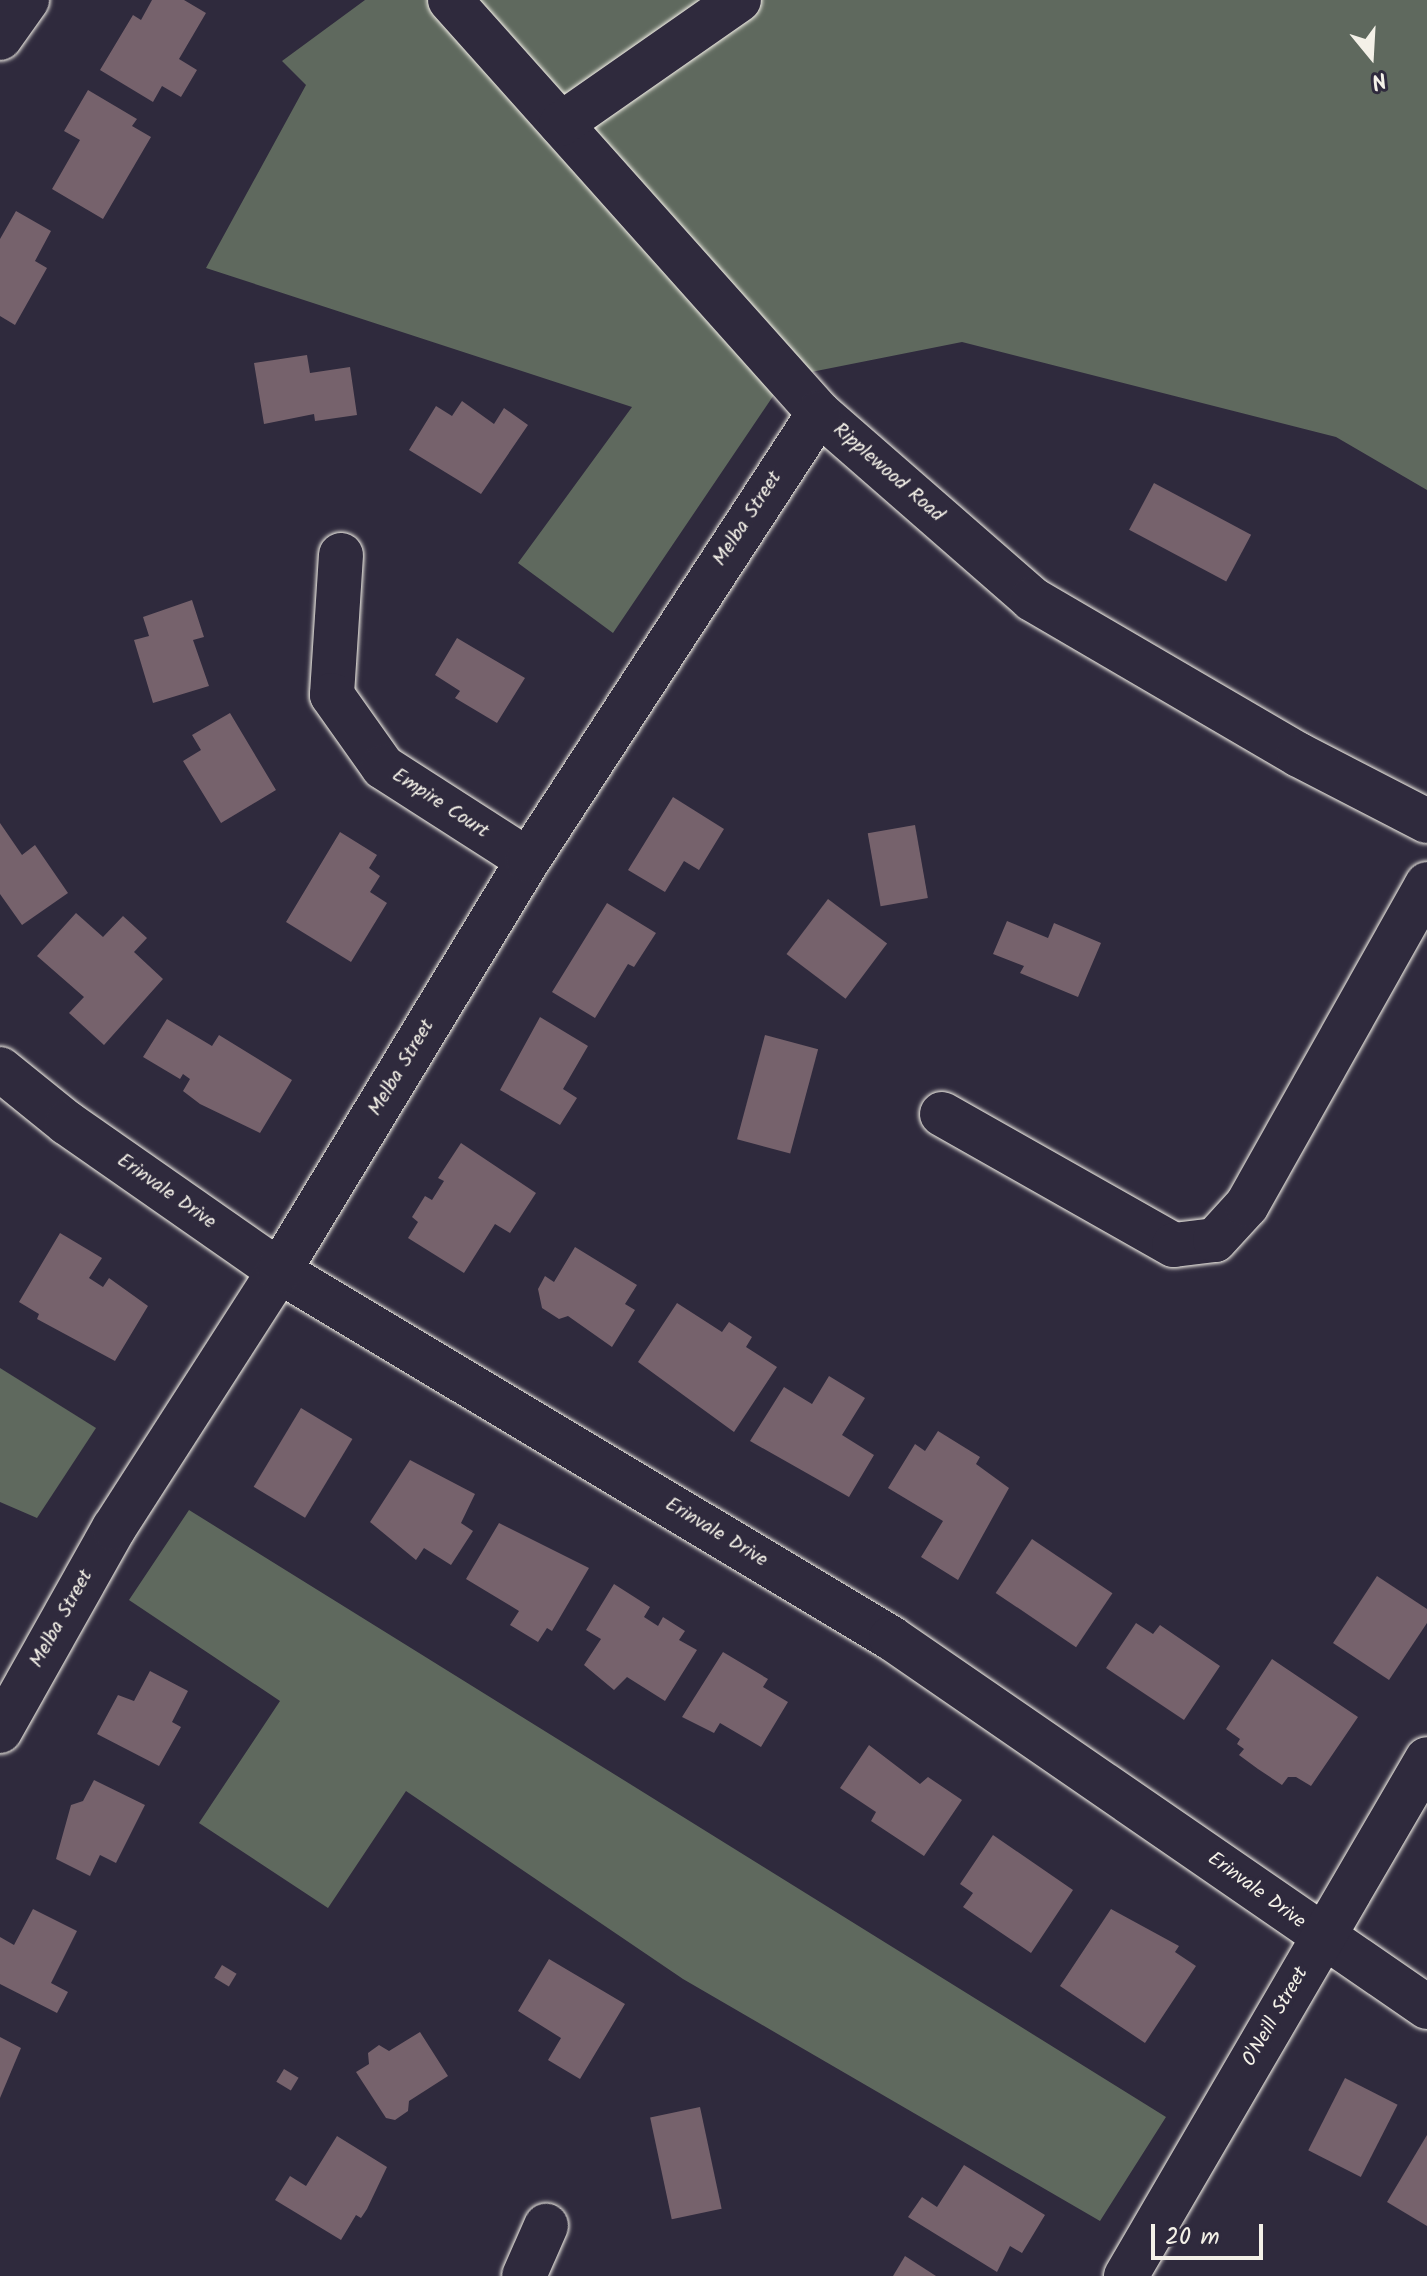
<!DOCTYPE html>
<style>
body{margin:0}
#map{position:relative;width:1427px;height:2276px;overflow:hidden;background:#2f2a3d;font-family:Kalam,sans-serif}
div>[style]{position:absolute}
.green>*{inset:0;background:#5f695e}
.building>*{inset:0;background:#76626c;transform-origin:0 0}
.roads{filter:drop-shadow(0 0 2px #f4f1e8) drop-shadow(0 0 2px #f4f1e8)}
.street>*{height:44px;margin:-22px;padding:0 22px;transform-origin:22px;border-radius:22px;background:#2f2a3d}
span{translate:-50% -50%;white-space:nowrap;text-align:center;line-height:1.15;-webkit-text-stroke:8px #2f2a3d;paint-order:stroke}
.street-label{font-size:20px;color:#f4f1e8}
.north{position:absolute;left:1331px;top:16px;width:80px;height:80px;-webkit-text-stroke:6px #2f2a3d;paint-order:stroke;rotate:162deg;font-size:22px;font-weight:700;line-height:32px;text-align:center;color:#f4f1e8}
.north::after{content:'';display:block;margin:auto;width:28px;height:36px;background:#f4f1e8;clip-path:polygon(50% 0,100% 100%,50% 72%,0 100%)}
.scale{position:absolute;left:1151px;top:2224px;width:112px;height:36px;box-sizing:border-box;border:4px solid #f4f1e8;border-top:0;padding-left:10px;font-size:24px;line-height:28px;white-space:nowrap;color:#f4f1e8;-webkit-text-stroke:6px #2f2a3d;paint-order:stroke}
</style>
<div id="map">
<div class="green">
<i style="clip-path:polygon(365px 0,1427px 0,1427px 490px,1336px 437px,962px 342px,786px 377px,613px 633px,518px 563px,632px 407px,206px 268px,306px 85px,282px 61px)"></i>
<i style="clip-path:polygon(0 1368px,96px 1428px,37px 1518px,0 1502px)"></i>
<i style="clip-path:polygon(189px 1510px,1166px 2117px,1100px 2221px,683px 1979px,406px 1791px,328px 1908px,199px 1823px,280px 1701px,129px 1600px)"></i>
</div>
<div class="building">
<i style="clip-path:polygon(152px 0,184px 0,206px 13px,179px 59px,197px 70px,181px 97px,162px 86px,153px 102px,100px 70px,133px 15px,141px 20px)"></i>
<i style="clip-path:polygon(88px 90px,137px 119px,132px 126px,151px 137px,103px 219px,52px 189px,80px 140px,64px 131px)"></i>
<i style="clip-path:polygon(16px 211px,51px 231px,35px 261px,47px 268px,15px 325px,0 316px,0 239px)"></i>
<i style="clip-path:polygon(307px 355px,310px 373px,350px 367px,357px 415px,315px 421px,314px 414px,264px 424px,254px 363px)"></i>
<i style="clip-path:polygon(462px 401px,494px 424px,504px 408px,528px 425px,481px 494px,409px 450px,436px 406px,452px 416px)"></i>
<i style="left:1154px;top:483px;width:110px;height:53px;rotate:28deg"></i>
<i style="clip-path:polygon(192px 600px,204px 637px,193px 640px,209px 686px,153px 703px,134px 640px,149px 636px,143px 617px)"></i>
<i style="clip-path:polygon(457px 638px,525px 678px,497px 723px,455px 698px,460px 691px,435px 675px)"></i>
<i style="clip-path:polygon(230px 713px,276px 790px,221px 823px,183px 761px,201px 750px,192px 735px)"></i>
<i style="clip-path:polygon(673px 797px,724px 829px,699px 870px,684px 861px,665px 892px,628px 870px)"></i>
<i style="clip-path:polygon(0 823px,22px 855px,35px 845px,68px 893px,22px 925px,0 894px)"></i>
<i style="left:915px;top:825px;width:74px;height:48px;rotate:80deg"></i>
<i style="clip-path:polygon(340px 832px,377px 855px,369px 868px,380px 876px,370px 892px,387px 903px,351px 962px,286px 922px)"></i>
<i style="left:828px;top:899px;width:74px;height:69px;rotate:37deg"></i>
<i style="clip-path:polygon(607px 903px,656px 933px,634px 967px,628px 964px,595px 1018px,552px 992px)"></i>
<i style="clip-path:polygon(76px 913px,103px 937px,123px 916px,147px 938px,134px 952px,163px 979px,104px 1045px,69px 1013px,84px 997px,37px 956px)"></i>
<i style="clip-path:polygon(1007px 921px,1048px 938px,1054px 923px,1101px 943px,1078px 997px,1020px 973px,1024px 966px,993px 954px)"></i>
<i style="clip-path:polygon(540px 1017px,588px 1046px,563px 1089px,577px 1098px,560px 1125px,500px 1090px)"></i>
<i style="clip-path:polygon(167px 1019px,212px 1046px,219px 1035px,292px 1080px,260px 1133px,200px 1104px,183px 1091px,190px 1079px,183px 1074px,180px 1079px,143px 1057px)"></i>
<i style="left:765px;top:1035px;width:55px;height:108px;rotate:15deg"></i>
<i style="clip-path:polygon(461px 1143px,536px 1193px,510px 1233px,495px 1224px,464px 1273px,408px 1238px,418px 1222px,412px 1217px,425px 1196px,432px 1200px,444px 1181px,438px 1178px)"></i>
<i style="clip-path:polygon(60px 1233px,102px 1258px,89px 1278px,103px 1287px,109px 1278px,148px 1306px,115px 1361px,37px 1319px,39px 1314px,19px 1302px)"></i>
<i style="clip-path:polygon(575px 1247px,637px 1285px,625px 1304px,635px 1310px,612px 1347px,568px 1316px,559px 1319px,542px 1308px,538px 1289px,545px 1276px,554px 1282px)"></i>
<i style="clip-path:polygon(677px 1303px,722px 1332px,729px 1322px,752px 1337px,746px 1347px,777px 1367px,734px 1432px,638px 1362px)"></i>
<i style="clip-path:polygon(829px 1376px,865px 1398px,842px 1435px,874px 1455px,849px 1497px,750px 1441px,784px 1387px,812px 1404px)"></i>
<i style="left:301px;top:1408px;width:60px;height:92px;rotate:31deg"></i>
<i style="clip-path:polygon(938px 1431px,980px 1457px,976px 1464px,1009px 1488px,958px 1580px,921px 1557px,943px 1521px,888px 1488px,915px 1444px,925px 1451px)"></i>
<i style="clip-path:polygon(410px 1460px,475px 1494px,461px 1523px,473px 1531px,451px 1565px,424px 1548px,416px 1560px,370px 1522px)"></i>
<i style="clip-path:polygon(499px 1523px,589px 1568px,552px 1631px,547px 1628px,538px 1642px,510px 1625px,519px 1611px,466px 1579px)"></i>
<i style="left:1032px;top:1539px;width:97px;height:65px;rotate:34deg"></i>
<i style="clip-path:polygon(1377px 1576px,1427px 1609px,1427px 1623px,1389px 1680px,1333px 1643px)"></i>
<i style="clip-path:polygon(614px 1584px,650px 1607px,644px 1617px,658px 1626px,663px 1617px,685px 1631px,679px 1640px,697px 1650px,665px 1701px,627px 1677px,614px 1690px,584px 1665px,601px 1639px,586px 1630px)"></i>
<i style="clip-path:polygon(1136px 1623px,1153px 1634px,1160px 1625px,1220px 1666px,1184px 1720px,1106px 1668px)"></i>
<i style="clip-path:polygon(723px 1652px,768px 1679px,763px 1687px,788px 1702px,761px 1747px,720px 1723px,714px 1733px,682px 1717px)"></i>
<i style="clip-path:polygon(1272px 1659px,1358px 1717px,1311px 1786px,1296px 1777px,1288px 1777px,1282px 1785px,1258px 1769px,1239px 1755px,1244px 1749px,1237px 1744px,1240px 1739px,1226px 1729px)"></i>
<i style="clip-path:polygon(150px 1671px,188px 1691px,172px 1722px,181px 1727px,159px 1766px,97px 1734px,118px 1695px,134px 1701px)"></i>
<i style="clip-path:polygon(869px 1745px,920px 1784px,928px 1777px,962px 1800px,924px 1856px,871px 1821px,876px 1812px,840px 1788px)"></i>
<i style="clip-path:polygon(94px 1780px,145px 1805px,116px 1863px,100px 1855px,90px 1876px,56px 1859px,71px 1805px,83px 1801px)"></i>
<i style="clip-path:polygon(993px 1835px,1073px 1890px,1031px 1953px,963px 1907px,973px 1893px,960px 1884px)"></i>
<i style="clip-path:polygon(33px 1909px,77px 1931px,51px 1983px,68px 1992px,57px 2013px,0 1984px,0 1937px,14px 1945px)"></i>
<i style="clip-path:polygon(1111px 1909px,1179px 1946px,1175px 1952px,1196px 1966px,1145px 2043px,1060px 1986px)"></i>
<i style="clip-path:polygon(549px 1959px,625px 2004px,580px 2079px,548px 2060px,561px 2038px,518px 2011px)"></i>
<i style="left:222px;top:1965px;width:17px;height:15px;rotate:31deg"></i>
<i style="clip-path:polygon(420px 2032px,448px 2076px,409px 2101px,408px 2111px,395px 2120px,386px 2118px,356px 2072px,369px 2064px,368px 2053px,379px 2045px,389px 2051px)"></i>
<i style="clip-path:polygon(0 2037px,21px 2048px,0 2098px)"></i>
<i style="left:284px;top:2069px;width:17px;height:15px;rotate:31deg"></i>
<i style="left:1345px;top:2078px;width:59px;height:81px;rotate:27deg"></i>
<i style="left:700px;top:2107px;width:104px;height:51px;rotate:78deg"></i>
<i style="clip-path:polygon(1427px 2135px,1427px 2226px,1387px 2202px)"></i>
<i style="clip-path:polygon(337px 2136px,387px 2167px,367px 2209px,361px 2218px,356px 2215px,341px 2240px,275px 2200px,290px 2176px,306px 2186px)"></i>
<i style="clip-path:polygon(964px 2165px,1045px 2215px,1022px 2253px,1010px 2246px,997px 2272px,908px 2217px,922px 2197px,937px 2207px)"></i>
<i style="clip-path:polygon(905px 2256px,936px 2276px,893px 2276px)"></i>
</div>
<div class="roads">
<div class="street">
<i style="left:450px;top:0;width:554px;rotate:48.22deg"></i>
<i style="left:819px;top:413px;width:283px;rotate:41.1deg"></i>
<i style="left:1032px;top:599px;width:309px;rotate:30.3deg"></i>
<i style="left:1299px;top:755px;width:144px;rotate:27.3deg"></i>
<i style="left:0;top:38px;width:47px;rotate:-54.6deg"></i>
<i style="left:561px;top:124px;width:217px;rotate:-34.9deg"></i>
<i style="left:341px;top:555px;width:140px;rotate:93.7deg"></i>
<i style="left:332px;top:695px;width:88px;rotate:54.7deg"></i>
<i style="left:383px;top:767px;width:172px;rotate:32.7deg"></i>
<i style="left:0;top:1069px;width:86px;rotate:38.9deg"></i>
<i style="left:67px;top:1123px;width:259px;rotate:34.9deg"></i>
<i style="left:279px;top:1271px;width:714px;rotate:30.95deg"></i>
<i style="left:891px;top:1638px;width:651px;rotate:34.54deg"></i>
<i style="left:942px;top:1114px;width:266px;rotate:29.5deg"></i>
<i style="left:1174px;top:1245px;width:41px;rotate:-7deg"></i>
<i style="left:1215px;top:1240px;width:47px;rotate:-47.6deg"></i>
<i style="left:1247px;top:1205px;width:368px;rotate:-60.7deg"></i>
<i style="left:0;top:1731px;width:233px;rotate:-60.7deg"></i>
<i style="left:114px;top:1528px;width:305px;rotate:-57.3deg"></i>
<i style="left:279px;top:1271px;width:481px;rotate:-58.8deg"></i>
<i style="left:528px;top:860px;width:533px;rotate:-56.94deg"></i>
<i style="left:524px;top:2276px;width:55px;rotate:-66.3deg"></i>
<i style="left:1126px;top:2276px;width:598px;rotate:-59.79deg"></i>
</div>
</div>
<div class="street-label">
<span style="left:888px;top:473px;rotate:41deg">Ripplewood Road</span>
<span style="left:748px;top:519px;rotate:-57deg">Melba Street</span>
<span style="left:440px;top:804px;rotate:33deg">Empire Court</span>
<span style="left:402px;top:1068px;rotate:-59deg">Melba Street</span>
<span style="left:166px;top:1192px;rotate:35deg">Erinvale Drive</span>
<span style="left:716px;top:1533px;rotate:31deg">Erinvale Drive</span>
<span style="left:62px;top:1619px;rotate:-61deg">Melba Street</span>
<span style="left:1256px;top:1891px;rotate:36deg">Erinvale Drive</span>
<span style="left:1276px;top:2017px;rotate:-60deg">O'Neill Street</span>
</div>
<div class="north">N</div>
<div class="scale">20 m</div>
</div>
